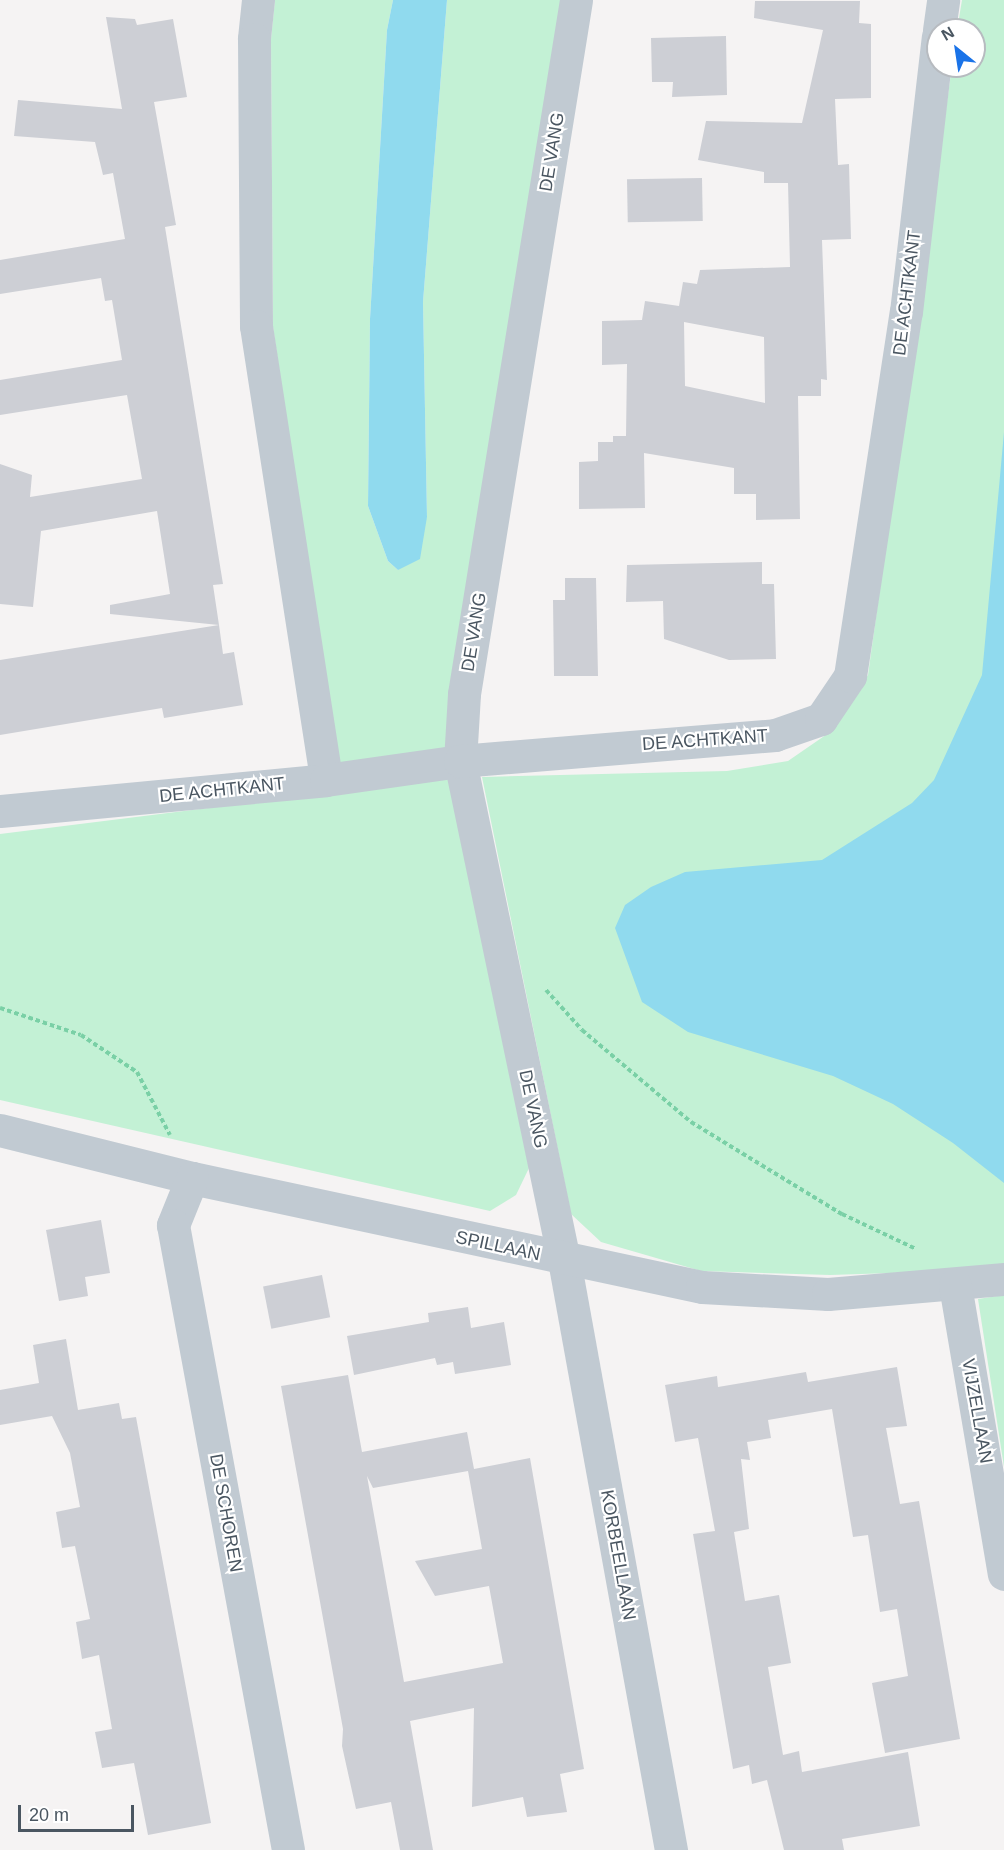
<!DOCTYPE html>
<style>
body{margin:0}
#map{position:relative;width:1004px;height:1850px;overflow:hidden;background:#f5f3f3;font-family:Arial,sans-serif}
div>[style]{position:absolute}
.green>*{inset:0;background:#c3f1d5}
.water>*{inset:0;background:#90daee}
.building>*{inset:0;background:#cdcfd5;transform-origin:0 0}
.path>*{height:4px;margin-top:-2px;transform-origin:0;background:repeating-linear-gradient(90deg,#7ad0a6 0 4.5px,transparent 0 7.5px)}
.street>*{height:33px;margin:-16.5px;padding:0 16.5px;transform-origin:16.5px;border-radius:16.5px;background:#c1cad2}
span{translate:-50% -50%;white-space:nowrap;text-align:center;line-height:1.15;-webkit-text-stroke:4.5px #fff;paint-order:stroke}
.street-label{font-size:18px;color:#4a5661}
.north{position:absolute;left:926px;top:18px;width:60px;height:60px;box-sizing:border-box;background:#fff;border:2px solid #b7bbc0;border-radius:50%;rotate:330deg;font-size:16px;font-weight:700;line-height:24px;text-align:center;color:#4a5661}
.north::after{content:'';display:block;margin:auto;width:21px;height:27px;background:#1a73e8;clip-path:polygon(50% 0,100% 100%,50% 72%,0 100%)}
.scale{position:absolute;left:18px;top:1805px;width:116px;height:27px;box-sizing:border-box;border:3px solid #4a5661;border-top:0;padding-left:8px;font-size:18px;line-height:21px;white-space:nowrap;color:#4a5661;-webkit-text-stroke:4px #fff;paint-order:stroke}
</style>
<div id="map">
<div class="green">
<i style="clip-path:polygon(275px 0,393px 0,387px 30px,370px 319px,368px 506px,388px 561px,398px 570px,427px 517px,423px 302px,447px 0,563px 0,448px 753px,337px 765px,273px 327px,271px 39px)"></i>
<i style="clip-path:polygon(962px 0,1004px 0,1004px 1264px,952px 1271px,830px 1275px,701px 1271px,601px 1242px,571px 1214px,482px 777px,727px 771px,788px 761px,833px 730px,868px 675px,952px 66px,974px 66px,974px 30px,957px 30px)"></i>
<i style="clip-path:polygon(448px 778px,529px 1168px,516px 1195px,490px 1211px,0 1100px,0 834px)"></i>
<i style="clip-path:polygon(1004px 1295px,1004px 1467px,978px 1299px)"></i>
</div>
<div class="water">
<i style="clip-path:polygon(393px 0,447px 0,423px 302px,427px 517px,420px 559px,398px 570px,388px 561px,368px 506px,370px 319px,387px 30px)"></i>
<i style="clip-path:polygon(1004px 432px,1004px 1183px,953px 1143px,893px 1104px,833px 1076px,688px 1032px,642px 1002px,615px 928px,625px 905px,651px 887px,685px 872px,822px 860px,912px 803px,934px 780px,982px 675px)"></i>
</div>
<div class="building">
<i style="clip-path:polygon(evenodd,755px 1px,860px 1px,859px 23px,871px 24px,871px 98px,835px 99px,838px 165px,849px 164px,851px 239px,822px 240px,827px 380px,821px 379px,821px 396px,798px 396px,800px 519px,756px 520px,756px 494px,734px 494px,734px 468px,644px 453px,645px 508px,579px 509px,579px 462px,598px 461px,598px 442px,613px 442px,613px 436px,626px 436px,627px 364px,602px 365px,602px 321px,642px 320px,645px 301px,679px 306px,683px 282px,697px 284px,700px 270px,790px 267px,788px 183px,764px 183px,764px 172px,698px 160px,706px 121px,802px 123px,823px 30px,754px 18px,755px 1px,684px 322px,764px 337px,765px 403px,685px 386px,684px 322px)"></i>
<i style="clip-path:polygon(106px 17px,135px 19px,137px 25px,173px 19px,187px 97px,154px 102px,176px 225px,165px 227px,223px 584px,213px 585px,219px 625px,110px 614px,110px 605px,170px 594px,157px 511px,41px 531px,33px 607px,0 604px,0 464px,32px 475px,30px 497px,142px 479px,127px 395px,0 415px,0 380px,122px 360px,112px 300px,105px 301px,101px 278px,0 294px,0 260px,125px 239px,113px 173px,103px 175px,95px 142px,14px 136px,18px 100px,122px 109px)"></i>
<i style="clip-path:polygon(726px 36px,727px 95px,672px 97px,673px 82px,652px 82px,651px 38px)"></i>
<i style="left:702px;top:178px;width:43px;height:75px;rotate:89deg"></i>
<i style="clip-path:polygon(762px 562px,762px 584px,774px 584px,776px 659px,729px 660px,664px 639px,663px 601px,626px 602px,627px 565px)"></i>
<i style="clip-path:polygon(565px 578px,596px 578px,598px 676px,554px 676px,553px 600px,565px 600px)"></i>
<i style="clip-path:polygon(219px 625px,223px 654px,234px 652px,243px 705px,164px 718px,162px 708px,0 735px,0 660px)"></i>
<i style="clip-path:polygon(101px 1220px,110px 1273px,85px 1277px,88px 1296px,59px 1301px,46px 1230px)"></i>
<i style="left:322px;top:1275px;width:43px;height:60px;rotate:79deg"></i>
<i style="clip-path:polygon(468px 1307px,471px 1328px,504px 1322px,511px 1365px,455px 1374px,453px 1362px,437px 1365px,435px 1358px,354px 1375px,347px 1336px,429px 1322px,428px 1313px)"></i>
<i style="clip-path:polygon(66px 1339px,78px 1410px,119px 1403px,122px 1419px,136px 1417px,211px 1823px,148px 1835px,134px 1763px,102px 1768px,95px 1732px,112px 1729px,99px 1655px,82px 1659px,76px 1622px,90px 1619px,75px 1546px,62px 1548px,56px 1512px,80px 1507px,70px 1453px,52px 1416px,0 1425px,0 1390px,39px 1383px,33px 1345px)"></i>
<i style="clip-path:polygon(897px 1367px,907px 1426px,886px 1428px,900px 1504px,919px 1501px,960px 1739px,885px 1753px,872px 1683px,908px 1676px,897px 1609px,880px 1612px,868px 1535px,853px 1537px,832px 1409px,768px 1420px,771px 1438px,747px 1442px,750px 1460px,741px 1459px,749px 1529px,734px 1532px,745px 1601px,779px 1595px,791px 1663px,768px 1667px,783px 1755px,799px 1751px,802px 1772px,908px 1752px,920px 1826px,842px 1839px,844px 1850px,784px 1850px,767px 1780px,752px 1784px,749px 1765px,733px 1769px,693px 1534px,715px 1531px,698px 1438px,675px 1442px,665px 1385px,717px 1376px,718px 1387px,806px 1372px,808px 1382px)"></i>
<i style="clip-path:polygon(evenodd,348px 1375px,362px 1452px,467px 1432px,474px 1469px,530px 1458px,584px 1769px,560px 1774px,567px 1812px,527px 1817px,523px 1797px,472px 1807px,474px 1708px,410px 1721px,433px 1850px,400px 1850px,391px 1802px,356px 1809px,342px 1746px,343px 1729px,281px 1386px,348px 1375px,468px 1471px,482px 1549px,415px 1561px,435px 1596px,489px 1586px,503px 1663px,404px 1682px,367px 1476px,373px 1488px,468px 1471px)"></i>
</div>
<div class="path">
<i style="left:546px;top:990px;width:54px;rotate:48deg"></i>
<i style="left:582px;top:1030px;width:143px;rotate:40.2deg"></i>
<i style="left:691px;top:1122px;width:177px;rotate:31.4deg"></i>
<i style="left:842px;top:1214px;width:82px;rotate:25.3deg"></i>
<i style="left:0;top:1008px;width:85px;rotate:18.4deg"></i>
<i style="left:81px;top:1035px;width:67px;rotate:33.5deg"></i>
<i style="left:137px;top:1072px;width:71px;rotate:62.4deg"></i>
</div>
<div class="street">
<i style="left:258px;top:0;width:39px;rotate:96deg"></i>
<i style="left:254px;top:39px;width:287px;rotate:89.6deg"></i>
<i style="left:256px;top:326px;width:459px;rotate:81.2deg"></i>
<i style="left:576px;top:0;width:703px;rotate:99.17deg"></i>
<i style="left:464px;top:694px;width:67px;rotate:93.4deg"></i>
<i style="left:460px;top:761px;width:510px;rotate:78.23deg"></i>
<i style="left:564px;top:1260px;width:600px;rotate:79.72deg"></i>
<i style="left:939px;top:30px;width:30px;rotate:-82deg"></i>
<i style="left:0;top:811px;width:327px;rotate:-5.4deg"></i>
<i style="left:326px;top:780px;width:135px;rotate:-8.1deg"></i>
<i style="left:460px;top:761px;width:316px;rotate:-4.7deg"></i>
<i style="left:775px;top:735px;width:49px;rotate:-19.2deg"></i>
<i style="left:821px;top:719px;width:52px;rotate:-56deg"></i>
<i style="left:850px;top:676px;width:368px;rotate:-81.3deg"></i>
<i style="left:906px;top:312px;width:277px;rotate:-83.4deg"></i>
<i style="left:0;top:1130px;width:198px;rotate:14deg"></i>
<i style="left:192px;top:1178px;width:522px;rotate:12.06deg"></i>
<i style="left:702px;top:1287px;width:126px;rotate:3.2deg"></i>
<i style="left:828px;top:1294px;width:177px;rotate:-4.9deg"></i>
<i style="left:192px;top:1178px;width:51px;rotate:112deg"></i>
<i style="left:173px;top:1225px;width:635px;rotate:79.57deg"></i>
<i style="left:955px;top:1285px;width:293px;rotate:80.4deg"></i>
</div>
<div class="street-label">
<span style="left:552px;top:152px;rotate:-81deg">DE VANG</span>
<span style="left:907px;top:293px;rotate:-83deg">DE ACHTKANT</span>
<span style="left:474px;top:632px;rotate:-81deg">DE VANG</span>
<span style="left:705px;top:740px;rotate:-4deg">DE ACHTKANT</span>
<span style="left:222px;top:790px;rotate:-6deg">DE ACHTKANT</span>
<span style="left:533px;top:1109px;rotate:78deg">DE VANG</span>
<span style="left:498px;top:1246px;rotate:12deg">SPILLAAN</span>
<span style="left:977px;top:1411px;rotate:80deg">VIJZELLAAN</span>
<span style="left:226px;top:1513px;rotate:80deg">DE SCHOREN</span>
<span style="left:618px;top:1555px;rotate:80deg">KORBEELLAAN</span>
</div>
<div class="north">N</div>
<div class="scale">20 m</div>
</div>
